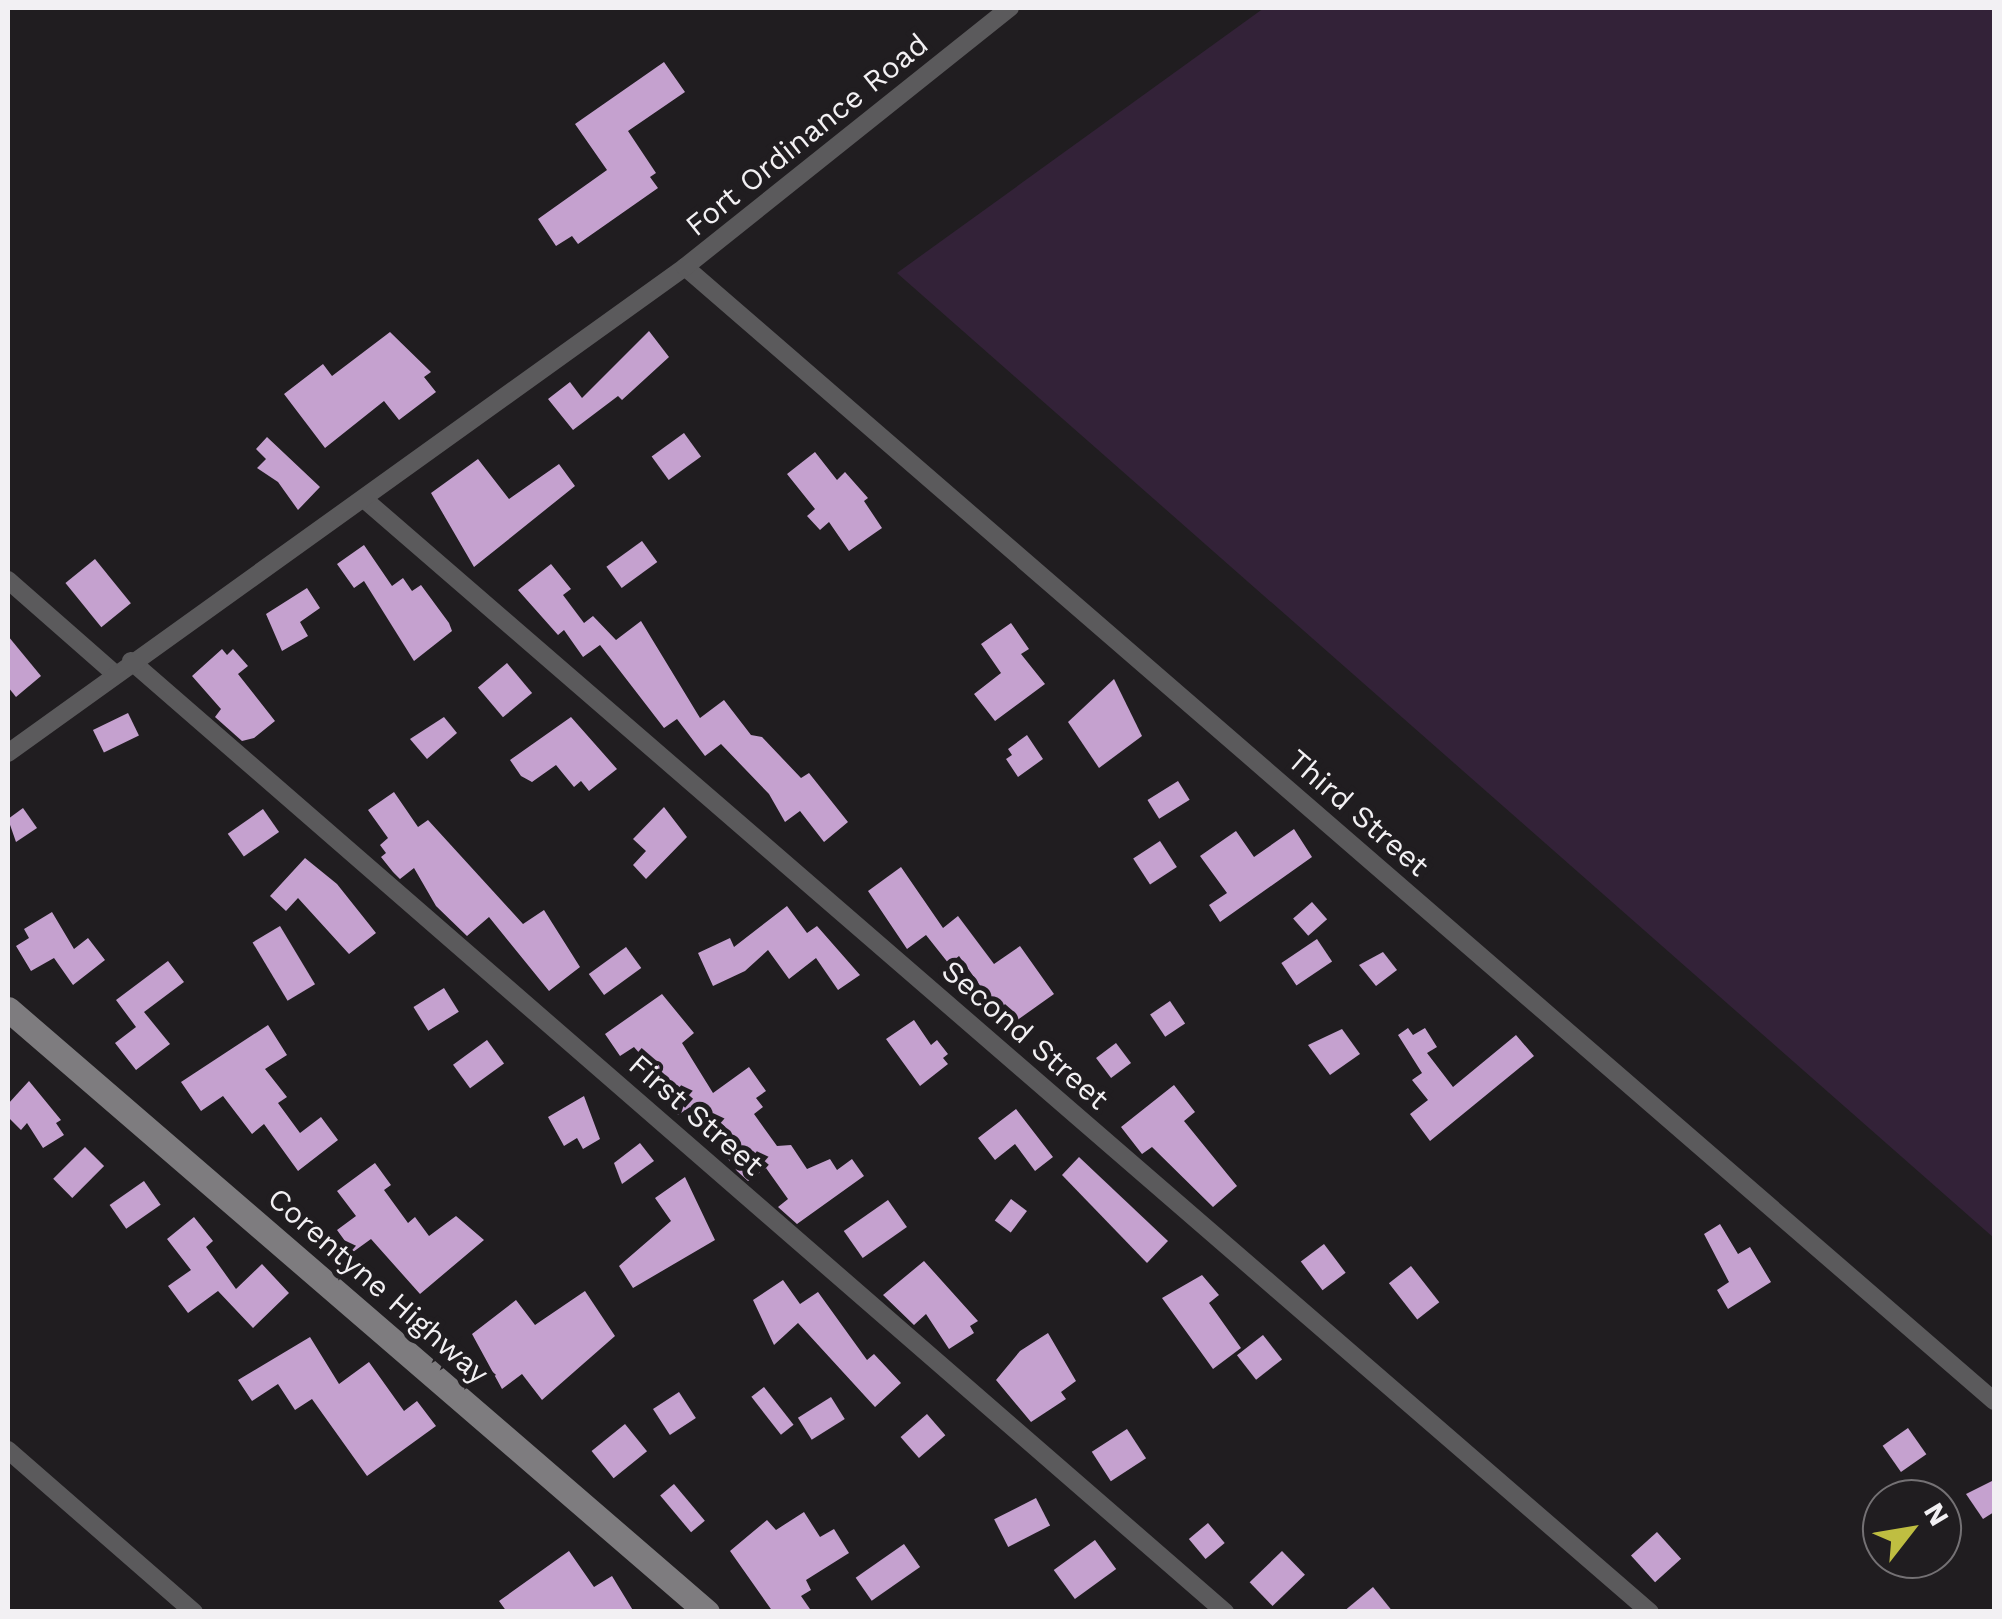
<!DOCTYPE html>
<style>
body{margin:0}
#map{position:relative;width:2002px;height:1619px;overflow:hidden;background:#201d20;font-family:"Work Sans",sans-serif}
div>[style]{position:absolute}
.green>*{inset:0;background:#332238}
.building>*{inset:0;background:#c5a1cf;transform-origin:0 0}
.street>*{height:18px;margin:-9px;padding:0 9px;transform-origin:9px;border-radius:9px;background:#5b5a5c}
.secondary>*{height:25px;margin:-12.5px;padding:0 12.5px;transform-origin:12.5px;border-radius:12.5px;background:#7e7c7f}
span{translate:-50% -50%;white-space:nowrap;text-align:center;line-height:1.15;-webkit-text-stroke:10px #201d20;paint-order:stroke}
.street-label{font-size:30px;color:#f2f0f3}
.frame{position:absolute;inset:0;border:10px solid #f2f0f3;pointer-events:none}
.north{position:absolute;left:1862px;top:1479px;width:100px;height:100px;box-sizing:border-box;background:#201d20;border:2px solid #747174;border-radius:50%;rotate:59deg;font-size:28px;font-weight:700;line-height:40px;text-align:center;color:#f2f0f3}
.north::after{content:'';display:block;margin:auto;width:35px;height:45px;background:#bfbe41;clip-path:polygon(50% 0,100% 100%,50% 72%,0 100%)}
</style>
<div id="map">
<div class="green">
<i style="clip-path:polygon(1264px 8px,1994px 8px,1994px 1238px,897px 273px)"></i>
</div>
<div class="building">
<i style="clip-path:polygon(664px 62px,685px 92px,628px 131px,656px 173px,650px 177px,658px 188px,578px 244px,572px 236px,556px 246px,538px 219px,607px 170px,575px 124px)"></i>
<i style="clip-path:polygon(649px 331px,669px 357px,622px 400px,618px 396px,573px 430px,548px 399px,570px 382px,582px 398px)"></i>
<i style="clip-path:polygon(390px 332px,431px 372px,424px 377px,436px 392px,399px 420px,384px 401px,325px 448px,284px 394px,323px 364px,332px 376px)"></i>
<i style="left:684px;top:433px;width:29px;height:40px;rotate:54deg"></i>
<i style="clip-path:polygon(267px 437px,320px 487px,298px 510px,278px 482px,257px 468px,266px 459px,256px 449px)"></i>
<i style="clip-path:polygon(815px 452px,837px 480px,845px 472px,868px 498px,864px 501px,882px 528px,849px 551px,829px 522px,820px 530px,807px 516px,815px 509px,787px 474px)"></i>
<i style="clip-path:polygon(478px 459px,509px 499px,559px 464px,575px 486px,474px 567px,431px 493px)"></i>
<i style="left:642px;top:541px;width:26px;height:44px;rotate:54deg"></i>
<i style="clip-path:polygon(364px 545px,392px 586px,403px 578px,412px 591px,421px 585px,449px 623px,452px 631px,414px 661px,364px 581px,354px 588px,337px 564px)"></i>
<i style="left:95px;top:559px;width:57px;height:38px;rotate:51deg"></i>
<i style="clip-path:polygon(551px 564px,571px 589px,563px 595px,584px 623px,593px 616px,616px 640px,641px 621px,700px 718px,724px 700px,751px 735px,762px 737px,801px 778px,809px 773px,848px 822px,824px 842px,800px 811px,785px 822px,769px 794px,721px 744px,705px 756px,677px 719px,664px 728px,600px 645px,583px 657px,564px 630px,558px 635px,518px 590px)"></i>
<i style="clip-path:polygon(307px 588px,320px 608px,300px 622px,308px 636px,282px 651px,266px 614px)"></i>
<i style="clip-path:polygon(1011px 623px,1029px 649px,1021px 654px,1045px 684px,995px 721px,974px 694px,1001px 673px,981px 644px)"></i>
<i style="clip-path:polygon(8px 636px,41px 676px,16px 697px,8px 687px)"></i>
<i style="clip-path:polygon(222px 649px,227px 655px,233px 649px,248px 666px,238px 674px,275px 721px,254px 738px,242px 741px,215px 717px,221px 709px,192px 676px)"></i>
<i style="left:507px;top:663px;width:39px;height:38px;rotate:50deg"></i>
<i style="clip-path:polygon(1114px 679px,1142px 736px,1099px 768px,1068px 722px)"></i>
<i style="left:128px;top:713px;width:25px;height:39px;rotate:64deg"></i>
<i style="clip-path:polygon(444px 717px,457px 733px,427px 759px,410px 739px)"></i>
<i style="clip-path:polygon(571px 717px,617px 769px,589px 791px,581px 781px,574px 787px,556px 765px,532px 782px,521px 776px,510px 760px)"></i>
<i style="clip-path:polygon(1027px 735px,1043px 759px,1018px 777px,1006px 759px,1012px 755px,1008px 749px)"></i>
<i style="left:1178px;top:781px;width:22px;height:36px;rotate:58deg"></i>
<i style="clip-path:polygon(394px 792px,418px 827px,428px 820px,523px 924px,544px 910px,580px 967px,549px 991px,489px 917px,467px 936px,436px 906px,414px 868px,400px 879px,393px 872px,381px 857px,386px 853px,380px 845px,388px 838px,368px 810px)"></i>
<i style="clip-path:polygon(664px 807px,687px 837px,646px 879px,633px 865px,646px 851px,633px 839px)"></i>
<i style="clip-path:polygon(23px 808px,37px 828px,16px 842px,8px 819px)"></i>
<i style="left:263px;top:809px;width:28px;height:43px;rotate:55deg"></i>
<i style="clip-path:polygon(1294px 829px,1312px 857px,1220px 922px,1209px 905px,1227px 893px,1200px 856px,1236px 831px,1254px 857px)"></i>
<i style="left:1160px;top:841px;width:31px;height:32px;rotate:57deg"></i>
<i style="clip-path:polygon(305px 858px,337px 884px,376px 933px,349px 954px,298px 898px,286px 911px,270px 896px)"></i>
<i style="clip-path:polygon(901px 867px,943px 928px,958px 916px,994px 964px,1020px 946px,1054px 994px,1009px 1026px,959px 956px,949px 964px,926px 935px,907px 949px,868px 891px)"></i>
<i style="left:1312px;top:902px;width:23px;height:25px;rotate:49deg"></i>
<i style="clip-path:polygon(787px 906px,807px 933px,817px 926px,860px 975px,838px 990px,816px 958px,789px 979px,768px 950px,745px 971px,713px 986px,698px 953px,730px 938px,734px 947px)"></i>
<i style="clip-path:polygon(52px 912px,74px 949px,88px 938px,105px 960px,73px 985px,54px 958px,31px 971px,16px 946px,29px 938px,24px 929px)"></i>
<i style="left:280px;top:926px;width:68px;height:32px;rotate:59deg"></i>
<i style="left:1317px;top:939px;width:27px;height:43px;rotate:56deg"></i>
<i style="left:626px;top:947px;width:26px;height:46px;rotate:54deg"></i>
<i style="clip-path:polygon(1383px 952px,1397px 970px,1376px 986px,1359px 965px)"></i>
<i style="clip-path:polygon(168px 961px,184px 982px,144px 1012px,170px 1044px,136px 1070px,115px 1043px,136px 1027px,116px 1000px)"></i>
<i style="left:444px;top:988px;width:28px;height:36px;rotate:58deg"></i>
<i style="clip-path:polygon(662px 994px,694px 1033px,682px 1043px,713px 1093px,749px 1067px,766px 1091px,756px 1098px,763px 1107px,754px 1114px,777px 1146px,791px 1145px,807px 1169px,830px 1159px,837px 1170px,852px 1159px,864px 1176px,797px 1224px,778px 1207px,788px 1199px,766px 1168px,748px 1181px,737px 1171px,690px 1107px,678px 1115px,660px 1089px,667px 1085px,634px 1047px,620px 1056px,605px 1034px)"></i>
<i style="left:1170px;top:1001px;width:27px;height:24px;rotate:56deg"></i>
<i style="clip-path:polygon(914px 1020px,931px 1045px,937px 1040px,948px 1054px,943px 1058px,948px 1064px,920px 1086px,886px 1039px)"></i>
<i style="clip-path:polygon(268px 1025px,287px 1055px,265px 1069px,287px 1097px,278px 1103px,300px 1133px,321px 1117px,338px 1140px,298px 1171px,264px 1124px,252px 1134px,223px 1096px,201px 1111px,181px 1082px)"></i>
<i style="clip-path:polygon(1408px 1028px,1413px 1035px,1425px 1028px,1437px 1047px,1427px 1053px,1453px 1087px,1516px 1035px,1534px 1056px,1430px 1141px,1410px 1114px,1428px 1100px,1412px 1080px,1422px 1073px,1398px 1035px)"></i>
<i style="clip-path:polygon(1342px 1029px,1360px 1054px,1330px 1075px,1308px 1045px)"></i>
<i style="left:487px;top:1040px;width:29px;height:42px;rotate:54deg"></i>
<i style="left:1116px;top:1043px;width:25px;height:25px;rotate:53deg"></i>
<i style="clip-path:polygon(29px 1081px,61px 1120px,56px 1123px,64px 1135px,43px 1148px,27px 1123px,21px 1130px,8px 1117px,8px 1104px)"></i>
<i style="clip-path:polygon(1174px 1085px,1195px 1112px,1184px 1121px,1237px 1186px,1213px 1207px,1152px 1147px,1142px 1154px,1121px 1127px)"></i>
<i style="clip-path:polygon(584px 1096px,600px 1139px,583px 1149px,577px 1138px,564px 1146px,548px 1117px)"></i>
<i style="clip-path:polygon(1016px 1109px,1053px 1157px,1035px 1171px,1015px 1144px,995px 1160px,978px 1138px)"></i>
<i style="clip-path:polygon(640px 1143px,654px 1161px,622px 1184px,614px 1163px)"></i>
<i style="left:85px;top:1147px;width:27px;height:45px;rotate:45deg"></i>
<i style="clip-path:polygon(1079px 1157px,1168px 1241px,1147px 1263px,1062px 1175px)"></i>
<i style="clip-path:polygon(375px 1163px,391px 1185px,384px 1190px,408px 1223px,415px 1217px,429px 1236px,456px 1216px,484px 1240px,420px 1294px,371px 1239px,353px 1252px,337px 1230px,356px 1216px,337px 1191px)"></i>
<i style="clip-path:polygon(685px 1177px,715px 1240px,633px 1288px,619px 1266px,671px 1221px,655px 1198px)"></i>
<i style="left:144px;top:1181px;width:29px;height:42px;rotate:55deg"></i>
<i style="left:1011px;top:1199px;width:20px;height:27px;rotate:37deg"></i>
<i style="left:888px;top:1200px;width:33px;height:54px;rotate:55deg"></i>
<i style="clip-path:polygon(194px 1217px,213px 1241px,206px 1247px,236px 1289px,262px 1264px,289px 1293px,253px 1328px,218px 1291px,188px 1313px,168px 1286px,191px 1270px,167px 1239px)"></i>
<i style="clip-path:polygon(1720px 1224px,1738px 1254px,1750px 1247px,1771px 1282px,1728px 1309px,1717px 1290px,1729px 1282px,1704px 1234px)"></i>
<i style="left:1324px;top:1244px;width:36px;height:29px;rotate:53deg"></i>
<i style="clip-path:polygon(924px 1261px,978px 1321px,970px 1326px,974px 1333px,949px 1349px,926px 1314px,914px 1325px,883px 1295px)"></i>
<i style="left:1411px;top:1266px;width:46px;height:28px;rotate:52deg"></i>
<i style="clip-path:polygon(1202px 1275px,1219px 1295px,1209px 1303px,1241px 1348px,1213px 1369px,1162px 1298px)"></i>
<i style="clip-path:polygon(783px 1280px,800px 1304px,818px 1292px,867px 1360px,874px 1354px,901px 1383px,875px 1407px,798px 1323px,774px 1345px,753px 1300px)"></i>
<i style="clip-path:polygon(585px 1291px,615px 1336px,542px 1400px,522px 1374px,502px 1389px,472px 1334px,516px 1300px,535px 1325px)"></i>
<i style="clip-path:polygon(1048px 1333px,1076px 1381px,1061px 1392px,1066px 1399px,1031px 1422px,996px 1380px,1020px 1351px)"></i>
<i style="left:1263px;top:1335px;width:31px;height:33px;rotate:52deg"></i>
<i style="clip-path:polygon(310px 1337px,339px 1384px,369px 1362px,404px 1411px,417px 1401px,436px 1426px,367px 1476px,312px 1399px,295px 1410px,278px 1384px,252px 1401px,238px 1380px)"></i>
<i style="left:764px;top:1387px;width:48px;height:16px;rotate:52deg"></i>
<i style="left:679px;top:1392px;width:31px;height:31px;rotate:57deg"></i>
<i style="left:831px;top:1397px;width:26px;height:39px;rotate:58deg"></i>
<i style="left:927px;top:1414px;width:28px;height:35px;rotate:49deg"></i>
<i style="left:625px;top:1424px;width:35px;height:43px;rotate:51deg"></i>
<i style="left:1908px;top:1428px;width:32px;height:31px;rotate:55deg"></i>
<i style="left:1127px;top:1429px;width:35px;height:42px;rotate:57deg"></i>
<i style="clip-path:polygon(1994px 1480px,1994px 1512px,1983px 1519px,1966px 1494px)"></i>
<i style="left:674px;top:1484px;width:48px;height:18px;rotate:50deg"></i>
<i style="left:1036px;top:1498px;width:31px;height:47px;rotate:63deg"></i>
<i style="clip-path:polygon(804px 1512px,820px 1537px,834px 1529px,849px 1553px,806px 1580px,811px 1590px,801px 1596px,812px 1612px,773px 1612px,730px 1551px,767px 1520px,776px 1530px)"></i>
<i style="left:1208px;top:1523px;width:26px;height:25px;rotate:50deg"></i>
<i style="left:1657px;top:1532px;width:36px;height:35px;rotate:48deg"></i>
<i style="left:1095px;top:1540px;width:36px;height:51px;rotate:54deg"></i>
<i style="left:904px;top:1544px;width:28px;height:59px;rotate:55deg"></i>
<i style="clip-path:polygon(569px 1551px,594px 1587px,612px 1576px,634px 1612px,507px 1612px,499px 1601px)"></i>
<i style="left:1282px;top:1551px;width:33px;height:45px;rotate:46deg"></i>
<i style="clip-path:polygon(1373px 1587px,1393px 1612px,1343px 1612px)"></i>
</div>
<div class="street">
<i style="left:685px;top:267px;width:1732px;rotate:40.9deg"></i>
<i style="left:364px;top:499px;width:1701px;rotate:40.88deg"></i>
<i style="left:8px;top:580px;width:141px;rotate:41.3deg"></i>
<i style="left:131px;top:661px;width:1450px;rotate:41deg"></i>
<i style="left:8px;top:753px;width:833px;rotate:-35.67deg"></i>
<i style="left:685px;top:267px;width:416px;rotate:-38.6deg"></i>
<i style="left:8px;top:1450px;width:247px;rotate:41.1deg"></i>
</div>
<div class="secondary">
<i style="left:8px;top:1009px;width:923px;rotate:40.78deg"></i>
</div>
<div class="street-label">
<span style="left:807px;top:135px;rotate:-39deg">Fort Ordinance Road</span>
<span style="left:1358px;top:813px;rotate:41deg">Third Street</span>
<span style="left:1025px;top:1035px;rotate:41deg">Second Street</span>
<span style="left:696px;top:1115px;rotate:41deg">First Street</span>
<span style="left:378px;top:1286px;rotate:41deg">Corentyne Highway</span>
</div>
<div class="frame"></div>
<div class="north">N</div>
</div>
